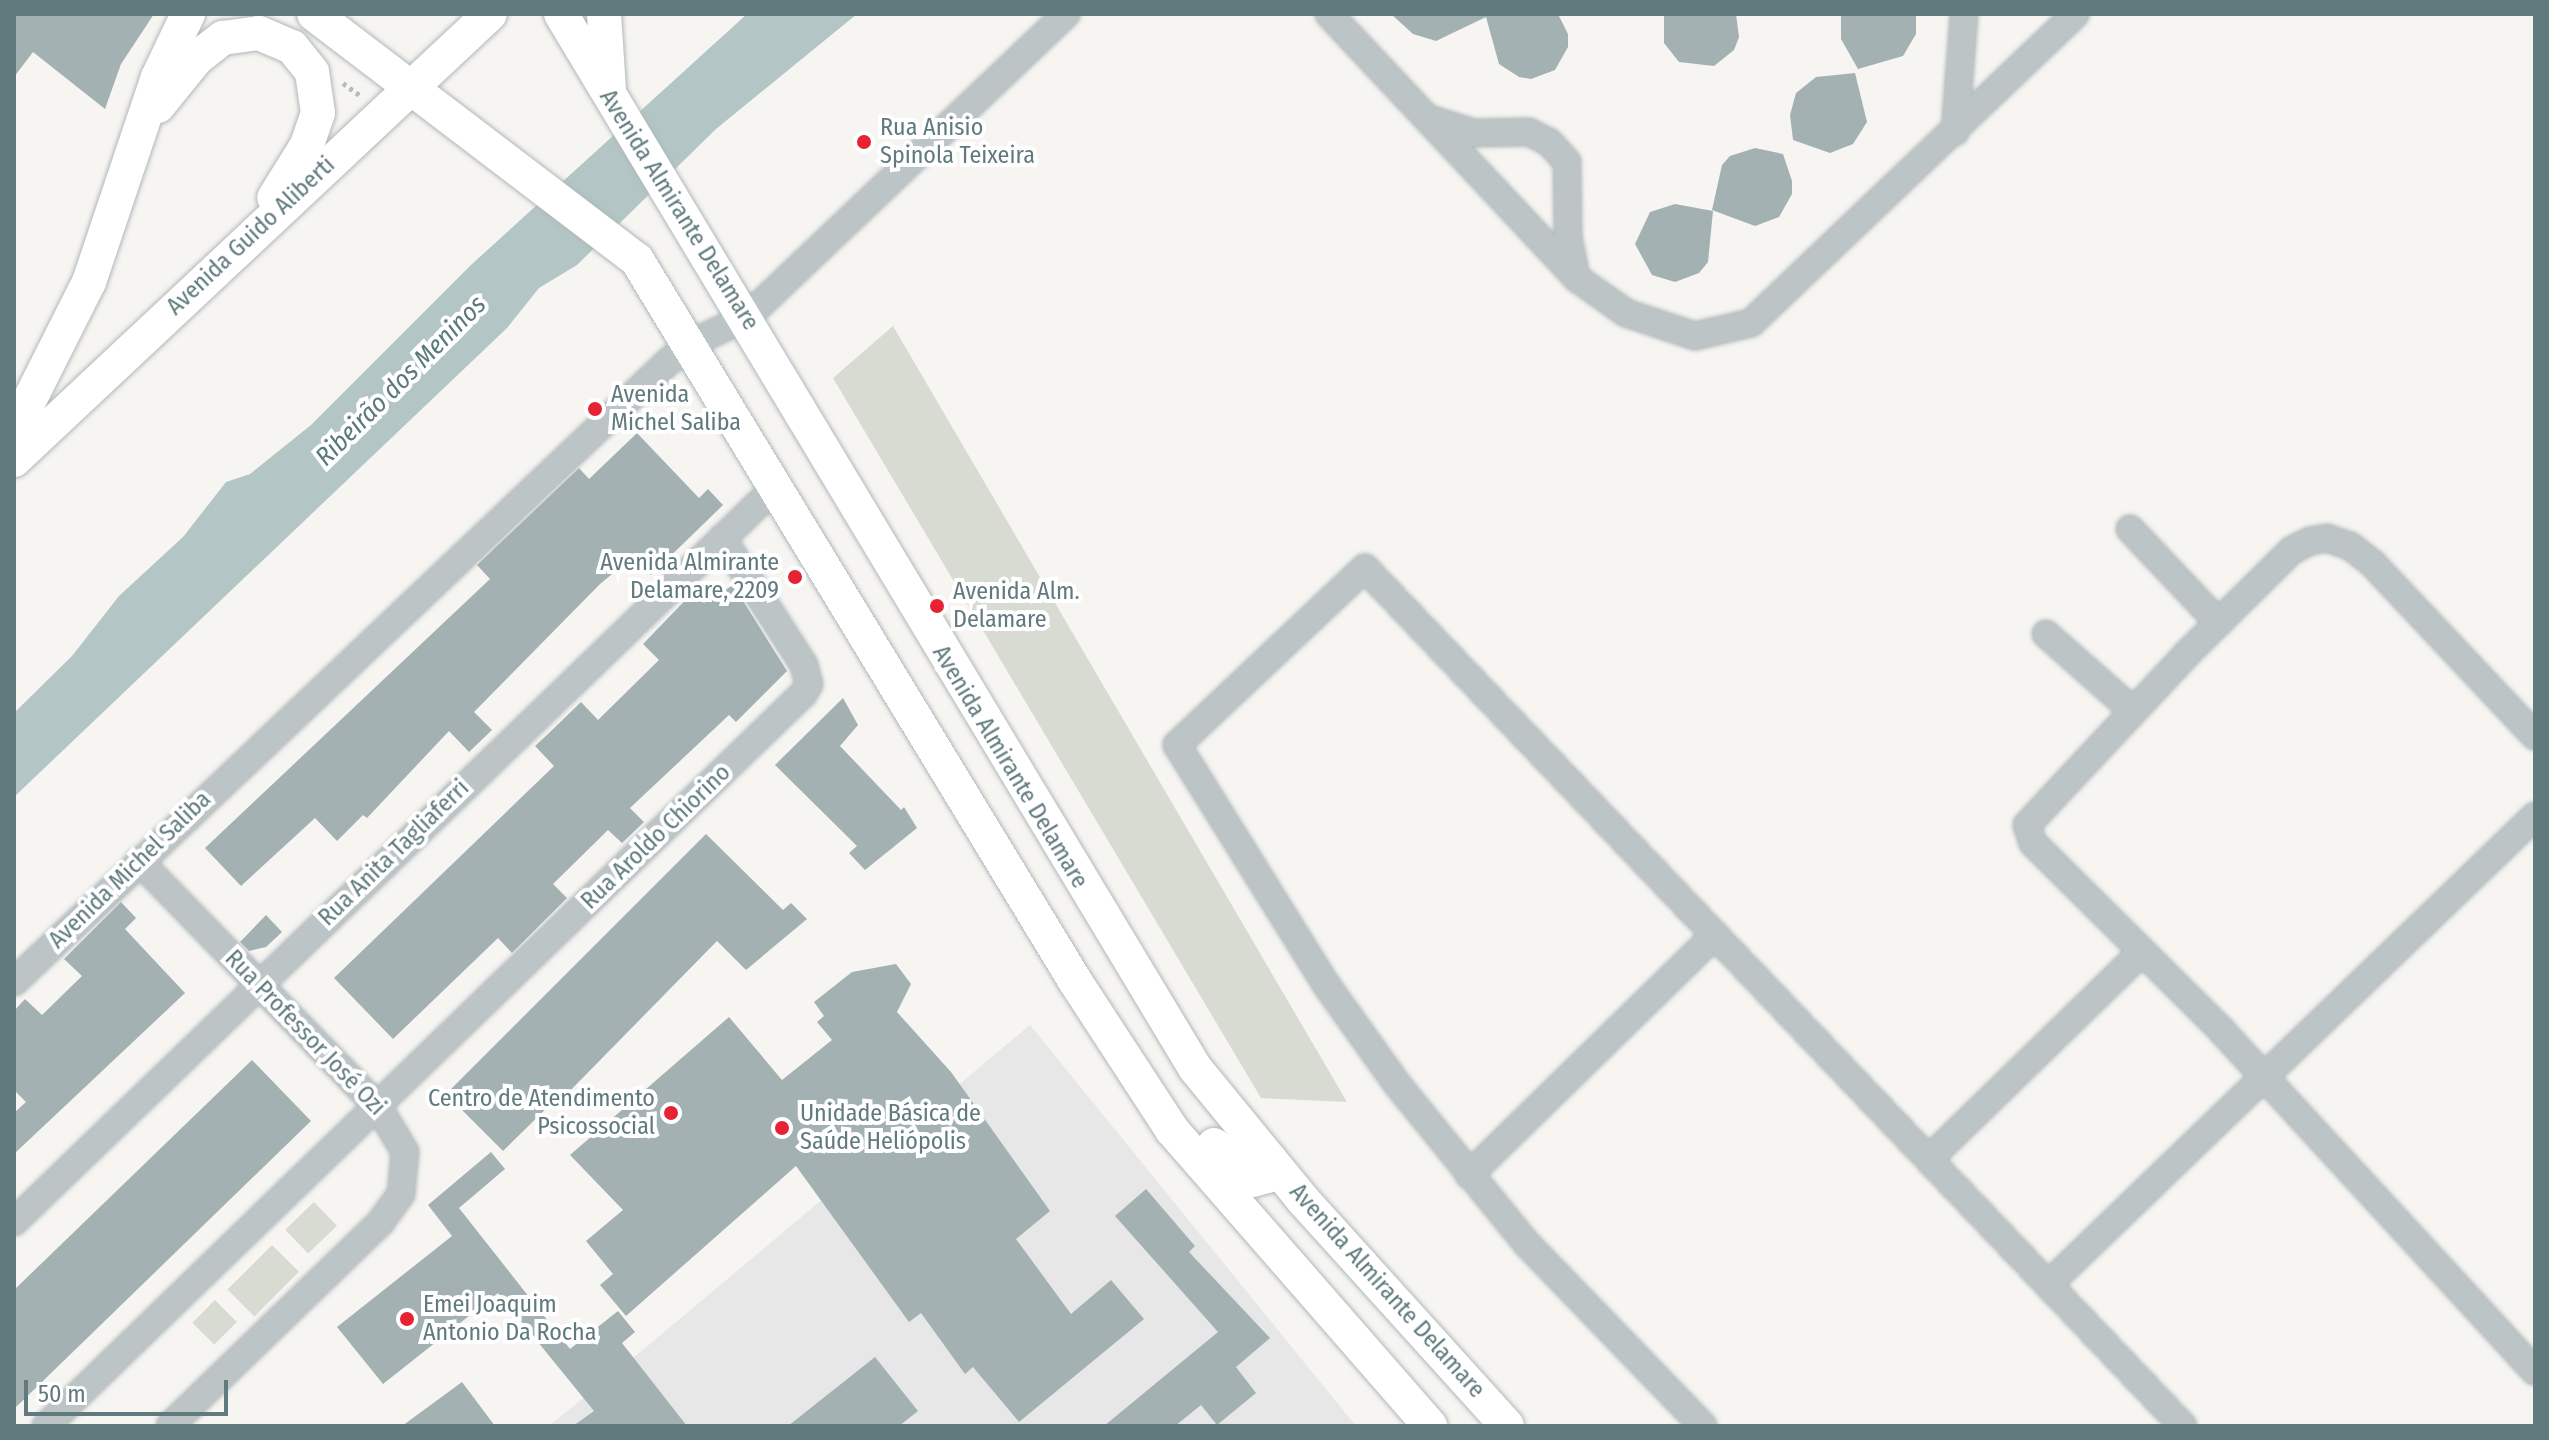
<!DOCTYPE html>
<meta charset="utf-8">
<style>
body{margin:0}
#map{position:relative;width:2549px;height:1440px;overflow:hidden;background:#f6f5f2;font-family:"Fira Sans Condensed",sans-serif}
div>[style]{position:absolute}
.built>*{inset:0;background:#e6e7e6}
.green>*{inset:0;background:#d8dbd1;transform-origin:0 0}
.water>*{inset:0;background:#b3c6c5}
.building>*{inset:0;background:#a3b1b2}
.path>*{height:5px;margin-top:-2.5px;transform-origin:0;background:repeating-linear-gradient(90deg,#b6bcbd 0 4px,transparent 0 8px)}
.roads{filter:drop-shadow(0 0 2px #b0b8b9) drop-shadow(0 0 2px #b0b8b9)}
.minor>*{height:26px;margin:-13px;padding:0 13px;transform-origin:13px;border-radius:13px;background:#bcc4c5}
.major>*{height:34px;margin:-17px;padding:0 17px;transform-origin:17px;border-radius:17px;background:#fff}
.dots>*{width:22px;height:22px;translate:-50% -50%;box-sizing:border-box;border:4px solid #fff;border-radius:50%}
span{translate:-50% -50%;white-space:nowrap;text-align:center;line-height:1.15;-webkit-text-stroke:8px #fff;paint-order:stroke}
.poi-label{font-size:24px;color:#607a7e}
.left{translate:0 -50%;text-align:left}
.right{translate:-100% -50%;text-align:right}
.street-label{font-size:24px;color:#607a7e}
.water-label{font-size:26px;color:#5b7978;font-style:italic}
.frame{position:absolute;inset:0;border:16px solid #607a7e;pointer-events:none}
.scale{position:absolute;left:24px;top:1380px;width:204px;height:36px;box-sizing:border-box;border:4px solid #607a7e;border-top:0;padding-left:10px;font-size:24px;line-height:28px;white-space:nowrap;color:#607a7e;-webkit-text-stroke:6px #fff;paint-order:stroke}
</style>
<div id="map">
<div class="built">
<i style="clip-path:polygon(1030px 1025px,1356px 1426px,549px 1426px,644px 1349px)"></i>
</div>
<div class="green">
<i style="clip-path:polygon(893px 326px,1347px 1102px,1261px 1098px,833px 378px)"></i>
<i style="left:314px;top:1202px;width:33px;height:40px;rotate:46deg"></i>
<i style="left:272px;top:1245px;width:38px;height:63px;rotate:45deg"></i>
<i style="left:215px;top:1300px;width:31px;height:32px;rotate:45deg"></i>
</div>
<div class="water">
<i style="clip-path:polygon(747px 14px,857px 14px,716px 129px,577px 265px,539px 288px,507px 328px,14px 797px,14px 713px,72px 656px,119px 596px,183px 537px,226px 482px,250px 474px,311px 425px,471px 265px)"></i>
</div>
<div class="building">
<i style="clip-path:polygon(14px 14px,154px 14px,121px 64px,105px 109px,33px 52px,14px 77px)"></i>
<i style="clip-path:polygon(1391px 14px,1558px 14px,1568px 34px,1568px 47px,1555px 70px,1531px 79px,1519px 77px,1499px 64px,1486px 17px,1436px 41px,1413px 34px)"></i>
<i style="clip-path:polygon(1664px 14px,1736px 14px,1739px 37px,1734px 50px,1714px 66px,1679px 62px,1664px 43px)"></i>
<i style="clip-path:polygon(1841px 14px,1916px 14px,1916px 34px,1903px 56px,1858px 69px,1841px 39px)"></i>
<i style="clip-path:polygon(1855px 73px,1867px 122px,1853px 144px,1830px 153px,1793px 140px,1790px 115px,1796px 93px,1816px 77px)"></i>
<i style="clip-path:polygon(1755px 148px,1783px 154px,1792px 181px,1792px 194px,1779px 217px,1755px 226px,1712px 210px,1722px 165px,1730px 156px)"></i>
<i style="clip-path:polygon(1675px 204px,1713px 211px,1708px 262px,1699px 273px,1675px 282px,1652px 275px,1635px 244px,1650px 212px)"></i>
<i style="clip-path:polygon(637px 433px,699px 498px,708px 489px,723px 505px,651px 575px,633px 557px,600px 584px,474px 712px,492px 730px,469px 752px,449px 731px,367px 818px,363px 815px,337px 841px,315px 818px,241px 886px,205px 848px,490px 579px,477px 565px,579px 468px,589px 479px)"></i>
<i style="clip-path:polygon(700px 585px,713px 598px,733px 585px,787px 671px,736px 722px,729px 715px,630px 808px,644px 822px,622px 843px,608px 830px,553px 884px,567px 898px,512px 953px,498px 938px,393px 1039px,334px 978px,554px 766px,535px 746px,548px 734px,581px 702px,598px 720px,659px 660px,643px 644px)"></i>
<i style="clip-path:polygon(843px 698px,858px 725px,840px 746px,901px 810px,904px 807px,917px 828px,865px 870px,849px 853px,857px 846px,775px 765px)"></i>
<i style="clip-path:polygon(706px 834px,783px 910px,791px 903px,807px 919px,746px 970px,717px 941px,561px 1100px,558px 1097px,503px 1151px,446px 1094px)"></i>
<i style="clip-path:polygon(121px 902px,136px 918px,125px 929px,185px 993px,14px 1154px,14px 1113px,26px 1102px,14px 1090px,14px 1011px,25px 999px,42px 1015px,82px 976px,64px 959px)"></i>
<i style="clip-path:polygon(266px 915px,282px 932px,266px 947px,249px 951px,240px 942px)"></i>
<i style="clip-path:polygon(896px 964px,911px 984px,897px 1012px,951px 1072px,1050px 1211px,1016px 1239px,1071px 1314px,1111px 1280px,1144px 1319px,1019px 1422px,973px 1367px,965px 1374px,921px 1313px,909px 1322px,796px 1166px,626px 1316px,600px 1285px,613px 1274px,586px 1241px,623px 1210px,570px 1155px,729px 1017px,782px 1080px,832px 1040px,817px 1022px,824px 1016px,814px 1002px,852px 972px)"></i>
<i style="clip-path:polygon(252px 1060px,311px 1121px,14px 1409px,14px 1290px)"></i>
<i style="clip-path:polygon(491px 1152px,505px 1169px,459px 1208px,570px 1349px,618px 1311px,635px 1332px,622px 1343px,687px 1426px,573px 1426px,594px 1411px,498px 1293px,383px 1384px,337px 1327px,452px 1236px,428px 1205px)"></i>
<i style="clip-path:polygon(1146px 1189px,1195px 1246px,1189px 1252px,1270px 1338px,1236px 1367px,1256px 1393px,1217px 1425px,1201px 1405px,1175px 1426px,1104px 1426px,1218px 1332px,1115px 1216px)"></i>
<i style="clip-path:polygon(875px 1357px,918px 1411px,899px 1426px,788px 1426px)"></i>
<i style="clip-path:polygon(462px 1382px,495px 1426px,402px 1426px)"></i>
</div>
<div class="path">
<i style="left:343px;top:83px;width:22px;rotate:36deg"></i>
</div>
<div class="roads">
<div class="minor">
<i style="left:1329px;top:14px;width:364px;rotate:46.8deg"></i>
<i style="left:1578px;top:279px;width:59px;rotate:35.3deg"></i>
<i style="left:1626px;top:313px;width:73px;rotate:18.4deg"></i>
<i style="left:1695px;top:336px;width:57px;rotate:-13.1deg"></i>
<i style="left:1751px;top:323px;width:448px;rotate:-43.6deg"></i>
<i style="left:1429px;top:119px;width:46px;rotate:17.7deg"></i>
<i style="left:1473px;top:133px;width:56px;rotate:-1deg"></i>
<i style="left:1529px;top:132px;width:22px;rotate:27deg"></i>
<i style="left:1549px;top:142px;width:27px;rotate:48deg"></i>
<i style="left:1567px;top:162px;width:75px;rotate:89.2deg"></i>
<i style="left:1568px;top:237px;width:41px;rotate:78.7deg"></i>
<i style="left:1955px;top:132px;width:118px;rotate:-85.6deg"></i>
<i style="left:2130px;top:529px;width:129px;rotate:46.6deg"></i>
<i style="left:2046px;top:634px;width:115px;rotate:41.5deg"></i>
<i style="left:2535px;top:736px;width:238px;rotate:-133.3deg"></i>
<i style="left:2372px;top:563px;width:28px;rotate:-142deg"></i>
<i style="left:2350px;top:546px;width:24px;rotate:-161deg"></i>
<i style="left:2327px;top:538px;width:17px;rotate:170deg"></i>
<i style="left:2310px;top:541px;width:20px;rotate:153deg"></i>
<i style="left:2292px;top:550px;width:148px;rotate:135.3deg"></i>
<i style="left:2187px;top:654px;width:234px;rotate:133.1deg"></i>
<i style="left:2027px;top:825px;width:19px;rotate:72deg"></i>
<i style="left:2033px;top:843px;width:267px;rotate:44.8deg"></i>
<i style="left:2222px;top:1031px;width:462px;rotate:47.4deg"></i>
<i style="left:139px;top:861px;width:344px;rotate:45.8deg"></i>
<i style="left:379px;top:1108px;width:51px;rotate:59.4deg"></i>
<i style="left:405px;top:1152px;width:42px;rotate:95.4deg"></i>
<i style="left:401px;top:1194px;width:34px;rotate:126deg"></i>
<i style="left:381px;top:1222px;width:293px;rotate:136deg"></i>
<i style="left:14px;top:982px;width:901px;rotate:-43.47deg"></i>
<i style="left:668px;top:362px;width:26px;rotate:-40deg"></i>
<i style="left:688px;top:345px;width:65px;rotate:-25.4deg"></i>
<i style="left:747px;top:317px;width:440px;rotate:-43.5deg"></i>
<i style="left:1929px;top:1159px;width:297px;rotate:-44.2deg"></i>
<i style="left:1469px;top:1175px;width:342px;rotate:-44.3deg"></i>
<i style="left:14px;top:1222px;width:1059px;rotate:-43.97deg"></i>
<i style="left:2048px;top:1285px;width:676px;rotate:-43.92deg"></i>
<i style="left:46px;top:1426px;width:1054px;rotate:-44.04deg"></i>
<i style="left:804px;top:693px;width:10px;rotate:-61deg"></i>
<i style="left:809px;top:684px;width:20px;rotate:-105deg"></i>
<i style="left:804px;top:665px;width:151px;rotate:-122.8deg"></i>
<i style="left:1703px;top:1426px;width:253px;rotate:-134deg"></i>
<i style="left:1527px;top:1244px;width:206px;rotate:-129.1deg"></i>
<i style="left:1397px;top:1084px;width:120px;rotate:-125.5deg"></i>
<i style="left:1327px;top:986px;width:284px;rotate:-121.9deg"></i>
<i style="left:1177px;top:745px;width:258px;rotate:-43.3deg"></i>
<i style="left:1365px;top:568px;width:1185px;rotate:46.37deg"></i>
</div>
<div class="major">
<i style="left:314px;top:14px;width:406px;rotate:37.3deg"></i>
<i style="left:637px;top:260px;width:844px;rotate:58.72deg"></i>
<i style="left:1075px;top:981px;width:178px;rotate:56.9deg"></i>
<i style="left:1172px;top:1130px;width:393px;rotate:48.9deg"></i>
<i style="left:561px;top:14px;width:1230px;rotate:58.97deg"></i>
<i style="left:1195px;top:1068px;width:171px;rotate:50.7deg"></i>
<i style="left:1303px;top:1200px;width:304px;rotate:47.9deg"></i>
<i style="left:604px;top:14px;width:76px;rotate:86.2deg"></i>
<i style="left:158px;top:106px;width:62px;rotate:-50.9deg"></i>
<i style="left:197px;top:58px;width:33px;rotate:-38deg"></i>
<i style="left:223px;top:38px;width:36px;rotate:-8deg"></i>
<i style="left:259px;top:33px;width:36px;rotate:23deg"></i>
<i style="left:292px;top:47px;width:32px;rotate:51deg"></i>
<i style="left:312px;top:72px;width:41px;rotate:81.7deg"></i>
<i style="left:318px;top:113px;width:34px;rotate:109deg"></i>
<i style="left:307px;top:145px;width:62px;rotate:121.9deg"></i>
<i style="left:14px;top:431px;width:167px;rotate:-63.3deg"></i>
<i style="left:89px;top:282px;width:216px;rotate:-71.4deg"></i>
<i style="left:158px;top:77px;width:70px;rotate:-64.5deg"></i>
<i style="left:14px;top:460px;width:652px;rotate:-43.14deg"></i>
<i style="left:1214px;top:1145px;width:52px;rotate:41.9deg"></i>
<i style="left:1253px;top:1180px;width:15px;rotate:-16deg"></i>
<i style="left:1267px;top:1176px;width:17px;rotate:-80deg"></i>
</div>
</div>
<div class="dots">
<i style="left:864px;top:142px;background:#e52332"></i>
<i style="left:595px;top:409px;background:#e52332"></i>
<i style="left:795px;top:577px;background:#e52332"></i>
<i style="left:937px;top:606px;background:#e52332"></i>
<i style="left:671px;top:1113px;background:#e52332"></i>
<i style="left:782px;top:1128px;background:#e52332"></i>
<i style="left:407px;top:1319px;background:#e52332"></i>
</div>
<div class="poi-label">
<span class="left" style="left:880px;top:142px">Rua Anisio<br>Spinola Teixeira</span>
<span class="left" style="left:611px;top:409px">Avenida<br>Michel Saliba</span>
<span class="right" style="left:779px;top:577px">Avenida Almirante<br>Delamare, 2209</span>
<span class="left" style="left:953px;top:606px">Avenida Alm.<br>Delamare</span>
<span class="right" style="left:655px;top:1113px">Centro de Atendimento<br>Psicossocial</span>
<span class="left" style="left:800px;top:1128px">Unidade Básica de<br>Saúde Heliópolis</span>
<span class="left" style="left:423px;top:1319px">Emei Joaquim<br>Antonio Da Rocha</span>
</div>
<div class="street-label">
<span style="left:679px;top:210px;rotate:58deg">Avenida Almirante Delamare</span>
<span style="left:251px;top:236px;rotate:-43deg">Avenida Guido Aliberti</span>
<span style="left:1010px;top:767px;rotate:59deg">Avenida Almirante Delamare</span>
<span style="left:656px;top:837px;rotate:-44deg">Rua Aroldo Chiorino</span>
<span style="left:394px;top:853px;rotate:-44deg">Rua Anita Tagliaferri</span>
<span style="left:130px;top:870px;rotate:-44deg">Avenida Michel Saliba</span>
<span style="left:305px;top:1033px;rotate:46deg">Rua Professor José Ozi</span>
<span style="left:1387px;top:1291px;rotate:48deg">Avenida Almirante Delamare</span>
</div>
<div class="water-label">
<span style="left:401px;top:381px;rotate:-45deg">Ribeirão dos Meninos</span>
</div>
<div class="frame"></div>
<div class="scale">50 m</div>
</div>
